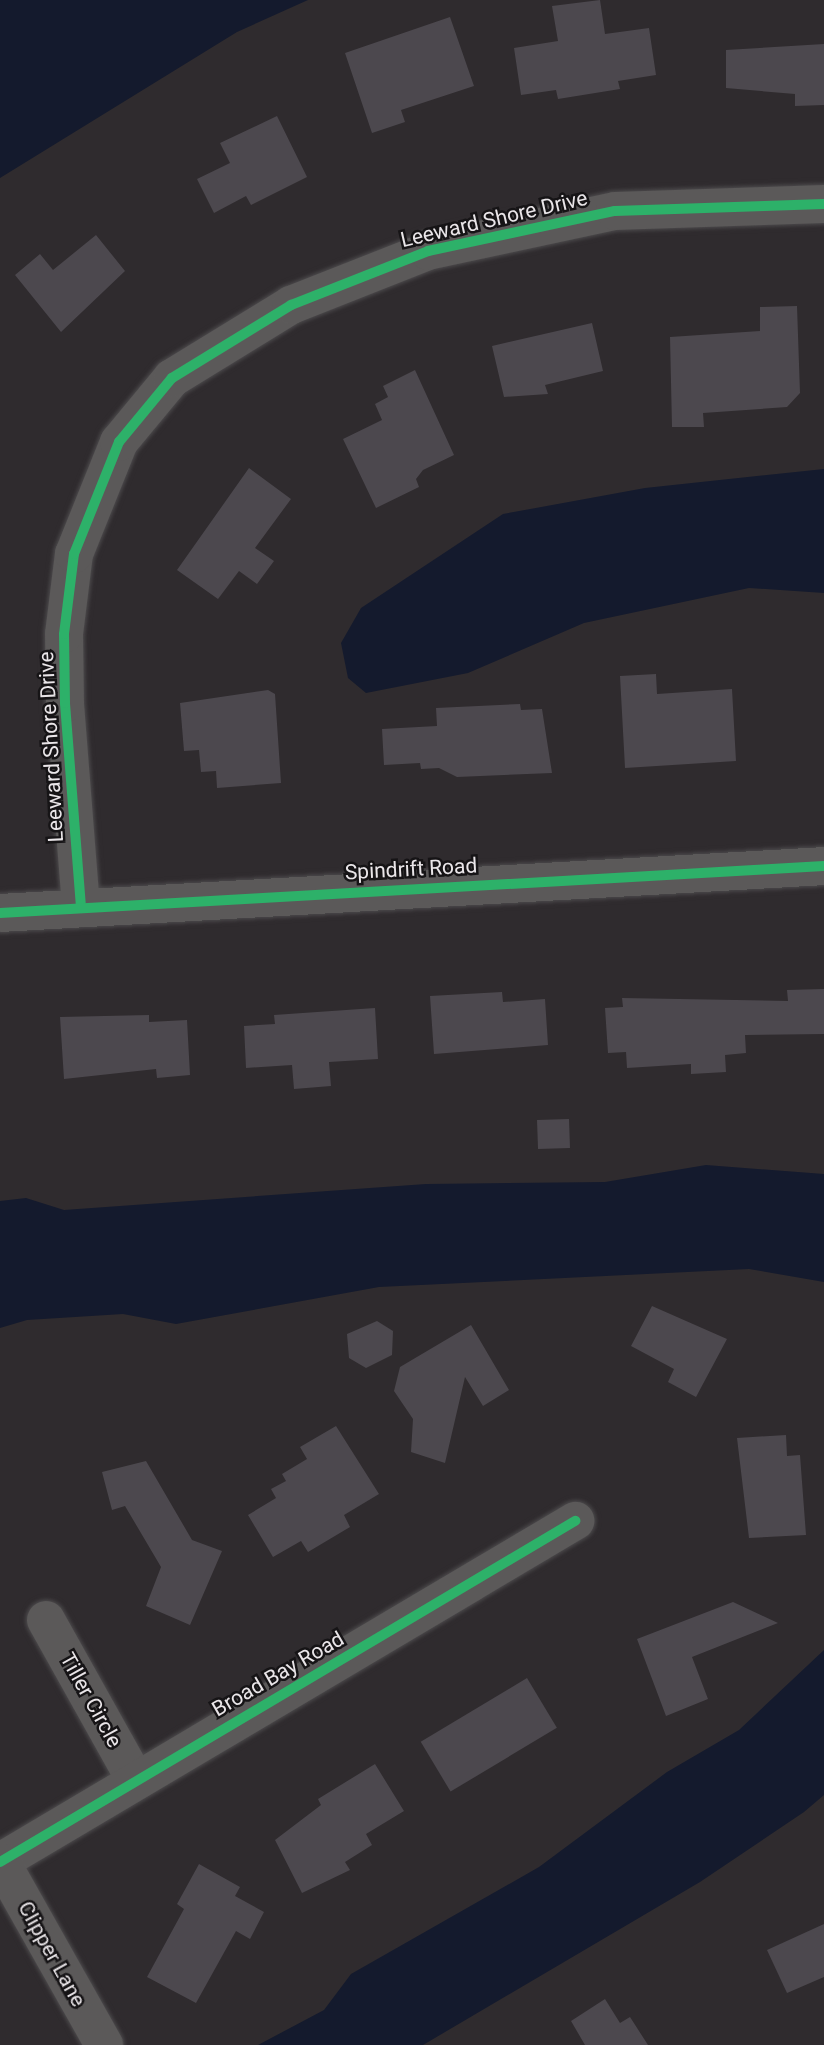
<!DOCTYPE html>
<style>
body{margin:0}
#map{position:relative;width:824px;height:2045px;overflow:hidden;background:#2f2b2e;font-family:Roboto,sans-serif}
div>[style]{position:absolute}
.water>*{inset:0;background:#141a2d}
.building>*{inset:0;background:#4c484e;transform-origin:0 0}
.roads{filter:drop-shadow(0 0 2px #4c4a4c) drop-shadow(0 0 2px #4c4a4c)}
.minor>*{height:38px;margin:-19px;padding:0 19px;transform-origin:19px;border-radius:19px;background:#5b5959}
.cycleway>*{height:10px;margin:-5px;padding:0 5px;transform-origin:5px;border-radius:5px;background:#2db169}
span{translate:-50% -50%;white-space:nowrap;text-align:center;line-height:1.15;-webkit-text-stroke:5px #161416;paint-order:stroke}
.street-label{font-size:21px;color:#eae6e9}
</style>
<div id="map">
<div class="water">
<i style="clip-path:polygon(0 0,308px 0,237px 32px,0 178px)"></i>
<i style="clip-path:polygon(824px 469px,824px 593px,749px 588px,584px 623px,468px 673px,366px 693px,348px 678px,341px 643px,361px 608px,503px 514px,645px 488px)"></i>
<i style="clip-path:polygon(706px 1165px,824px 1174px,824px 1282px,749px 1269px,379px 1287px,176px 1324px,123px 1314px,27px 1320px,0 1328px,0 1201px,26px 1198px,64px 1210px,426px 1184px,605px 1182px)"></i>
<i style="clip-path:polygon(824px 1650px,824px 1795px,804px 1812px,700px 1882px,423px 2045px,258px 2045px,324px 2010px,351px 1974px,539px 1867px,667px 1772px,739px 1730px)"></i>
</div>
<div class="building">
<i style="clip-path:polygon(600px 0,605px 34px,649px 28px,656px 75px,618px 81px,620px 89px,558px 99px,556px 90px,521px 95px,514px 48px,558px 41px,552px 6px)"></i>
<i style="clip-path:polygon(450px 17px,474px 86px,401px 110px,405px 122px,372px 133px,345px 53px)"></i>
<i style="clip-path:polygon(824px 44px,824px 105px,795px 106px,795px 94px,726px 88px,726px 50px)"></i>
<i style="clip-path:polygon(277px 116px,307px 177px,251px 205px,246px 196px,214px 213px,197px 179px,230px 163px,220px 143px)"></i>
<i style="clip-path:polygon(96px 235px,125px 271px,61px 332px,15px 275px,40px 254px,53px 270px)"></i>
<i style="clip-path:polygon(797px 306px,800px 393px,787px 407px,703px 413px,704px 427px,672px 427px,670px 337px,760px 331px,760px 307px)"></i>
<i style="clip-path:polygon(592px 323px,603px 371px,545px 385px,548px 394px,504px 397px,492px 346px)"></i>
<i style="clip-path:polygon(415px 370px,454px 455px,423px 470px,416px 479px,419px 487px,376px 508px,343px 439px,382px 420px,375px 404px,388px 397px,383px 386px)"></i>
<i style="clip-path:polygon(249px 468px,291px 499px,255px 548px,274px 561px,257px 584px,239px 571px,218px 599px,177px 570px)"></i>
<i style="clip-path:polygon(656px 674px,657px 694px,732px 689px,736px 761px,625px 768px,620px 676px)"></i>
<i style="clip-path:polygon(268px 690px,275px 694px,281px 783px,217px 788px,216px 771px,201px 772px,199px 750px,184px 751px,180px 703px)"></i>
<i style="clip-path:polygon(520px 704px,521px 710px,542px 709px,552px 773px,457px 777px,439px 768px,421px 769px,420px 763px,384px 765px,382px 729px,437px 726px,436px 708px)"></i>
<i style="clip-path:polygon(824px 989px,824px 1034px,745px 1035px,746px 1053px,725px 1055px,726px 1072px,691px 1074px,691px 1064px,627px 1068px,626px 1052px,608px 1053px,605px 1008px,623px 1007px,622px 998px,788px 1001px,787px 990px)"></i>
<i style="clip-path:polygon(502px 992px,503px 1002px,545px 999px,548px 1045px,434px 1054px,430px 996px)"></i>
<i style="clip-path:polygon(375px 1008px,378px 1059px,329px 1062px,331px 1086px,294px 1089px,292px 1065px,246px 1068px,244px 1026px,275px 1024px,274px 1015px)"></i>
<i style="clip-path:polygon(149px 1015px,149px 1022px,187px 1020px,190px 1075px,157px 1078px,156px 1069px,64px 1079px,60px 1017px)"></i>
<i style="left:569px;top:1119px;width:29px;height:32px;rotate:88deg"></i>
<i style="clip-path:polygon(652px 1306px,727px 1339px,696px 1397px,668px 1382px,674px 1369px,631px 1346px)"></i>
<i style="clip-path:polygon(377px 1321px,393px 1331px,392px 1355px,366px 1368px,349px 1358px,347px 1334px)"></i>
<i style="clip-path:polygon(471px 1325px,509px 1390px,483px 1406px,465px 1377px,445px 1463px,411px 1452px,413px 1419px,394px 1391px,400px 1367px)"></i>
<i style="clip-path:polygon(336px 1426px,379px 1494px,344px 1515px,350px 1527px,308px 1552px,301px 1541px,273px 1557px,248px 1515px,276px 1498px,271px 1489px,286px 1481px,282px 1474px,307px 1459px,300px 1447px)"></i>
<i style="clip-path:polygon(786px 1435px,787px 1456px,800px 1455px,806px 1535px,749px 1538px,737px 1438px)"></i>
<i style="clip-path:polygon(146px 1461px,192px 1540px,222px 1551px,190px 1625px,146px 1606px,161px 1567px,125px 1506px,112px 1510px,102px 1472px)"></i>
<i style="clip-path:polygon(733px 1602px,778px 1623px,692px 1657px,708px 1699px,666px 1716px,637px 1639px)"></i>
<i style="left:527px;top:1678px;width:58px;height:124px;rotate:59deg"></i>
<i style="clip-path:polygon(375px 1764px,404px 1811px,366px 1834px,372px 1845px,345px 1862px,350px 1870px,302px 1893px,275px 1840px,321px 1805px,318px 1799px)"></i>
<i style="clip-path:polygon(199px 1864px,240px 1887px,235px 1896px,264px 1912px,250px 1939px,236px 1931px,196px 2003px,147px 1977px,184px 1909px,177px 1904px)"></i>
<i style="clip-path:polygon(824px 1924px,824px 1977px,787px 1993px,767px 1950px)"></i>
<i style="clip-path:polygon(605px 1999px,620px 2023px,630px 2017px,648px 2045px,585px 2045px,571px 2021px)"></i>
</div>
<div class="roads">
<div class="minor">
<i style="left:81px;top:907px;width:205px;rotate:-94.5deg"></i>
<i style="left:65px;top:703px;width:69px;rotate:-90.8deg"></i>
<i style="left:64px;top:634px;width:81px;rotate:-82.9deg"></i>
<i style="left:74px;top:554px;width:121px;rotate:-68.1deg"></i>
<i style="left:119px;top:442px;width:83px;rotate:-50.4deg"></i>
<i style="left:172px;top:378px;width:140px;rotate:-31.5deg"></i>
<i style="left:291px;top:305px;width:147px;rotate:-21.5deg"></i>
<i style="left:428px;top:251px;width:191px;rotate:-12.1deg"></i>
<i style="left:615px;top:211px;width:209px;rotate:-1.9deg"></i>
<i style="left:0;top:913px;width:825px;rotate:-3.26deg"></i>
<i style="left:46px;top:1620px;width:182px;rotate:60.8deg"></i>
<i style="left:0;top:1862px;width:669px;rotate:-30.67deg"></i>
<i style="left:1px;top:1862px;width:210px;rotate:60.6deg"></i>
</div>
</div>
<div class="cycleway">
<i style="left:81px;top:907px;width:205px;rotate:-94.5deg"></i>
<i style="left:65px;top:703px;width:69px;rotate:-90.8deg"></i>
<i style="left:64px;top:634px;width:81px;rotate:-82.9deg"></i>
<i style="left:74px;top:554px;width:121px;rotate:-68.1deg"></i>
<i style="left:119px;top:442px;width:83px;rotate:-50.4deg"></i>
<i style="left:172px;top:378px;width:140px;rotate:-31.5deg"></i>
<i style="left:291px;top:305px;width:147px;rotate:-21.5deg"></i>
<i style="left:428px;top:251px;width:191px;rotate:-12.1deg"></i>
<i style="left:615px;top:211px;width:209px;rotate:-1.9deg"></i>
<i style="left:0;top:913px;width:825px;rotate:-3.26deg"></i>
<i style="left:0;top:1862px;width:669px;rotate:-30.67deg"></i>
</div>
<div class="street-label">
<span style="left:494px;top:219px;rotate:-13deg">Leeward Shore Drive</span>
<span style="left:51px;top:747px;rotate:-93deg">Leeward Shore Drive</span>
<span style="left:411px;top:869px;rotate:-3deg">Spindrift Road</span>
<span style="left:278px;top:1674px;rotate:-30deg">Broad Bay Road</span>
<span style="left:91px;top:1700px;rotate:61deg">Tiller Circle</span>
<span style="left:52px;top:1954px;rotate:61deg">Clipper Lane</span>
</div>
</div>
